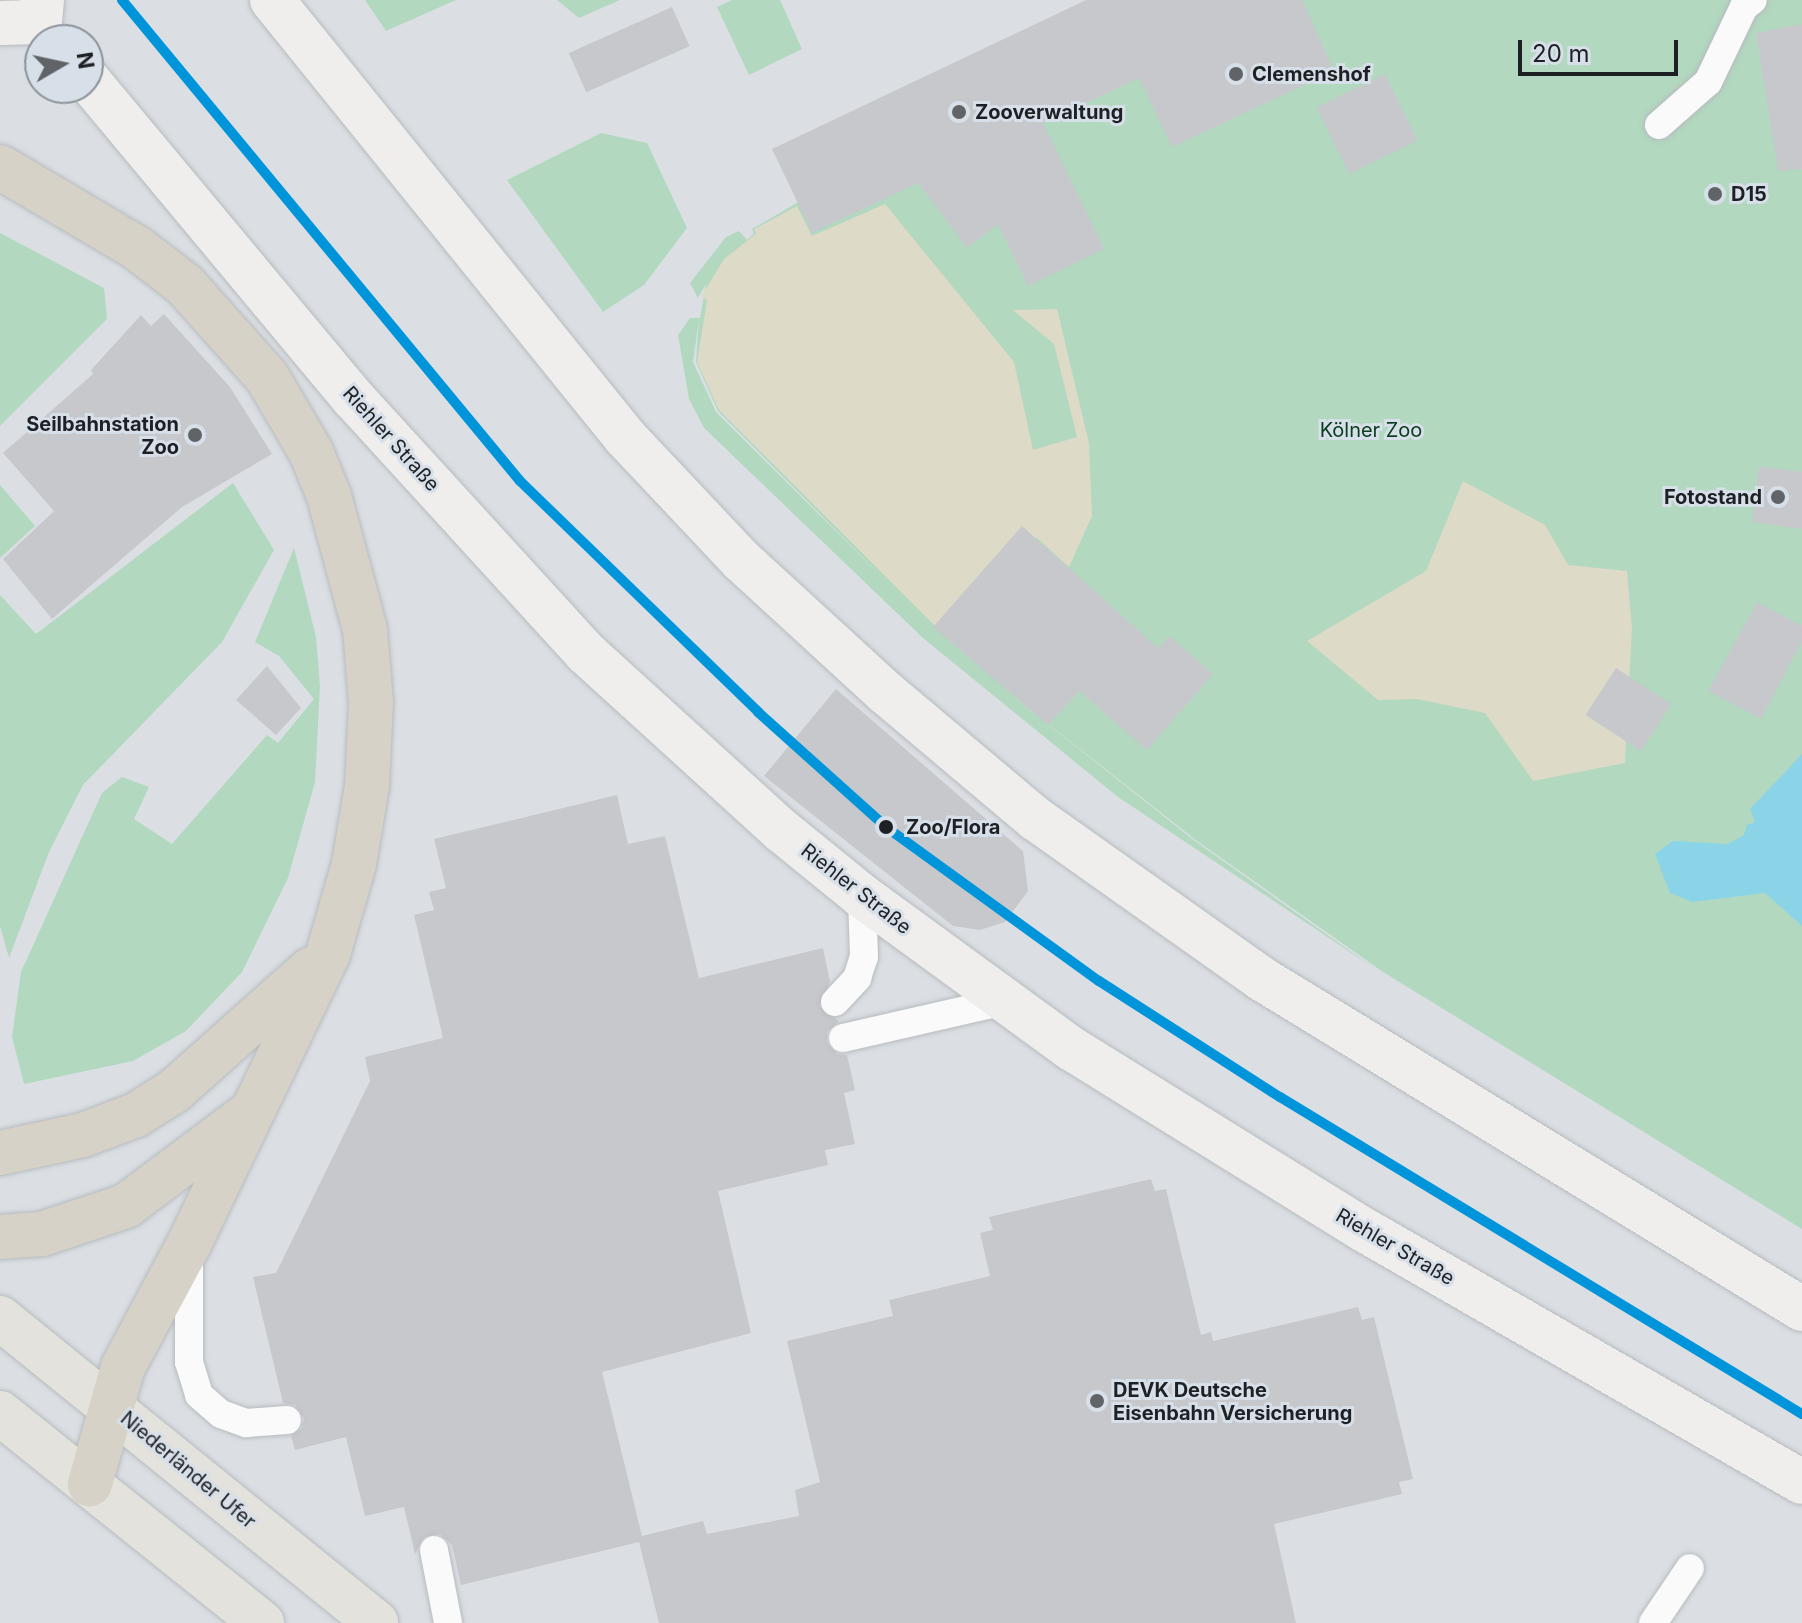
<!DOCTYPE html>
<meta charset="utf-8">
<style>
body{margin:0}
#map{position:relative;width:1802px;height:1623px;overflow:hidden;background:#dbdfe4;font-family:Inter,sans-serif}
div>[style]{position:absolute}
.green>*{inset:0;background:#b2d8bf}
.sand>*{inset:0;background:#dddac7}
.water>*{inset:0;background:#8bd4e8}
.building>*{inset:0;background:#c7c8cc;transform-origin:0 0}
.roads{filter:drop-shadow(0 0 2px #b7bbbe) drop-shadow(0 0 2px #b7bbbe)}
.lane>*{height:28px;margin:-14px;padding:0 14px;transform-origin:14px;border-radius:14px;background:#fafafb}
.secondary>*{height:44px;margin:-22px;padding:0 22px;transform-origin:22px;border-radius:22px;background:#efeeec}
.primary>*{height:44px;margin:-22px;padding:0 22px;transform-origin:22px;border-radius:22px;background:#e4e2dc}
.highway>*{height:44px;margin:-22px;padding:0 22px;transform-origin:22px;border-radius:22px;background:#d7d2c7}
.tram-1>*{height:10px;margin:-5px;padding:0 5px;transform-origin:5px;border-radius:5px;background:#0095da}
.dots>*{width:22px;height:22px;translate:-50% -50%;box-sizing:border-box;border:4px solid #d7dfe8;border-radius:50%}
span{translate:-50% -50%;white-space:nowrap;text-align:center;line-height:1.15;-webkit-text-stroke:6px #d7dfe8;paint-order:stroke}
.poi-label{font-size:20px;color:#1e2124;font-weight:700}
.left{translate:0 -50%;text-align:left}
.right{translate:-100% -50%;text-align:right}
.park-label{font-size:20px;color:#083e1d}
.street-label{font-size:20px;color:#1e2124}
.stop-label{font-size:20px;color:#1e2124;font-weight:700}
.north{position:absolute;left:24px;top:24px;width:80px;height:80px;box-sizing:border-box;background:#d7dfe8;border:2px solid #8d939a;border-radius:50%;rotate:81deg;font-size:22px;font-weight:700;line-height:32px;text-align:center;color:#1e2124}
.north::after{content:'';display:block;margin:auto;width:28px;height:36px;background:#606467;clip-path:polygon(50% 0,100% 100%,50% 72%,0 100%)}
.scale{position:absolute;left:1518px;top:40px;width:160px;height:36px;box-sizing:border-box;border:4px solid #1e2124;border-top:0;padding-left:10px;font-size:24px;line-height:28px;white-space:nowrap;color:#1e2124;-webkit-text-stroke:6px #d7dfe8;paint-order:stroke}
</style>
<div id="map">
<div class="green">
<i style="clip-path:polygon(365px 0,456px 0,386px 31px)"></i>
<i style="clip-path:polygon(557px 0,620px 0,579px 18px)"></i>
<i style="clip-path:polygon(732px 0,780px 0,802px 49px,749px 75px,717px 7px)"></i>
<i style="clip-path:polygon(evenodd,1144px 0,1802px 0,1802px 1229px,1383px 972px,1197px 841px,1006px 691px,1195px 841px,1377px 970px,1118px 797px,923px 638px,704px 428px,689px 399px,678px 335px,690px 318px,700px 318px,706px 284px,698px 298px,690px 283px,726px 237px,739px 231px,747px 240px,754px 234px,752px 229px,1144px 0,699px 319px,696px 362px,718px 411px,887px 582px,716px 412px,693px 362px,699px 319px)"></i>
<i style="clip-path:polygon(601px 133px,647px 143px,687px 228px,644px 285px,603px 312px,507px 180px)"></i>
<i style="clip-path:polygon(0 233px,104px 288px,107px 319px,0 426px)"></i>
<i style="clip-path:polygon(233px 483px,274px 550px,222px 642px,83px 785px,49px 852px,9px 958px,0 926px,0 595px,36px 634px)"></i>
<i style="clip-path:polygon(0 485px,35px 526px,0 558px)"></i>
<i style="clip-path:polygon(294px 548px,316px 637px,320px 686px,315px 782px,288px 878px,242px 972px,186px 1031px,133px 1061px,24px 1084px,12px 1037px,21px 972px,102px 793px,122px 777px,149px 787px,134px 819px,172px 844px,267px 735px,278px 743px,314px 699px,279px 656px,255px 642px)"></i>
</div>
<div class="sand">
<i style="clip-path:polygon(885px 204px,1014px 362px,1033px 450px,1077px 437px,1054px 344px,1013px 310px,1057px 309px,1089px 443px,1092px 516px,1069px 567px,1037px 538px,947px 638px,719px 410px,697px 362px,707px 300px,701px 297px,724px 259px,756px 234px,754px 229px,797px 206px,812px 236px)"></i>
<i style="clip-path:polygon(1463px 481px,1545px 525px,1568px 565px,1627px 571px,1632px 628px,1625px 763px,1533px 781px,1485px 713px,1417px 699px,1378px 700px,1307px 641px,1426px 571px)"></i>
</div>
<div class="water">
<i style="clip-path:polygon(1802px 754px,1802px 926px,1765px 893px,1692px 902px,1670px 893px,1655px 854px,1673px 841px,1728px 844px,1744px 835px,1747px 825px,1755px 822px,1750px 809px)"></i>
</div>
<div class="building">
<i style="clip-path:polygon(1086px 0,1302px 0,1334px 71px,1172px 147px,1139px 78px,1043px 123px,1104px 249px,1028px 286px,998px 224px,967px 248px,918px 183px,812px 233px,772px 149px)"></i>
<i style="left:672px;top:7px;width:43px;height:113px;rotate:66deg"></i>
<i style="clip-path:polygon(1802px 24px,1802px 169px,1778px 171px,1756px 33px)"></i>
<i style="left:1385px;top:74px;width:74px;height:76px;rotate:64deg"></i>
<i style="clip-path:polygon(164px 314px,230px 387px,272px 454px,182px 507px,52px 619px,3px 559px,54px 511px,3px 453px,93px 374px,91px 370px,141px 315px,151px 326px)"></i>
<i style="clip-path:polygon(1759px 466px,1802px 472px,1802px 529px,1752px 522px)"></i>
<i style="clip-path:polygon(1022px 526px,1158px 648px,1169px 636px,1213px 674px,1147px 750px,1079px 691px,1048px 725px,933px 627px)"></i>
<i style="clip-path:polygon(1757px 602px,1802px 626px,1802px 641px,1761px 719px,1708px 691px)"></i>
<i style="clip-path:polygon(267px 666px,301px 708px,276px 735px,236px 700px)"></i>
<i style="left:1616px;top:668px;width:66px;height:56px;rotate:33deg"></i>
<i style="clip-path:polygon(836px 689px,1023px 851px,1028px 891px,1005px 922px,980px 930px,953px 926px,764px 776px)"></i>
<i style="clip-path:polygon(617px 795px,628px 844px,665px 836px,699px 978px,823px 948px,830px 982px,819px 1006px,839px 1021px,827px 1032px,827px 1043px,837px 1054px,847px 1055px,855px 1090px,844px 1093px,855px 1144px,825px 1150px,828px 1165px,718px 1191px,751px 1333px,602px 1372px,642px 1536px,703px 1521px,707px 1534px,799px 1516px,795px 1490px,820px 1482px,787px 1341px,893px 1316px,889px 1300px,990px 1276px,980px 1233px,993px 1230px,989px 1217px,1151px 1179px,1155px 1191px,1166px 1189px,1201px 1335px,1211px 1332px,1213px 1341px,1358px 1307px,1362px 1320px,1374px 1317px,1413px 1479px,1399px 1482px,1402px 1494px,1274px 1524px,1296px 1623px,659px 1623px,639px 1542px,461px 1585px,452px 1545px,440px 1534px,424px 1537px,415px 1554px,404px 1507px,365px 1516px,346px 1437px,295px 1450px,291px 1436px,302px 1428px,304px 1418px,295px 1405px,283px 1403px,253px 1277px,276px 1273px,370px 1081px,365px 1057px,443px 1038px,414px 915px,434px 910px,429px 892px,446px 888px,434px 839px)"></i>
</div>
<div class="roads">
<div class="lane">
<i style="left:1659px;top:125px;width:65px;rotate:-41.3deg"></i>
<i style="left:1708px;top:82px;width:83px;rotate:-64.4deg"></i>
<i style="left:1744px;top:7px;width:11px;rotate:-38deg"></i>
<i style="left:835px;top:1002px;width:33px;rotate:-47deg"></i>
<i style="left:857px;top:978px;width:22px;rotate:-72deg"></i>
<i style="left:864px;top:957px;width:61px;rotate:-91.9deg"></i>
<i style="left:843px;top:1038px;width:166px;rotate:-12.9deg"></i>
<i style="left:189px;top:1253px;width:109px;rotate:90deg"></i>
<i style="left:189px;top:1362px;width:34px;rotate:73deg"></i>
<i style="left:199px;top:1395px;width:29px;rotate:41deg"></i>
<i style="left:221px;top:1414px;width:27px;rotate:20deg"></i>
<i style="left:246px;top:1423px;width:41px;rotate:-4.2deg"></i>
<i style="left:434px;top:1550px;width:74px;rotate:79.1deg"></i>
<i style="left:1653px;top:1623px;width:66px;rotate:-56.1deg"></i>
</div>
<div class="secondary">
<i style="left:272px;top:0;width:562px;rotate:51.07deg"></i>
<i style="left:625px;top:437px;width:170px;rotate:46.7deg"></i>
<i style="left:742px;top:561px;width:194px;rotate:42.5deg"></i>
<i style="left:885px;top:692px;width:197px;rotate:40.1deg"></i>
<i style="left:1036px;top:819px;width:277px;rotate:35.3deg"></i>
<i style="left:1262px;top:979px;width:633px;rotate:31.43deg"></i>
<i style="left:0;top:23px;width:40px;rotate:-1.4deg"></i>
<i style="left:40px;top:22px;width:22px;rotate:-85deg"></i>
<i style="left:88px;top:80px;width:415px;rotate:50.2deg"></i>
<i style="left:354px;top:399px;width:343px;rotate:47.6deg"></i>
<i style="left:585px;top:652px;width:266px;rotate:42.3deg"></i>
<i style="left:782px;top:831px;width:103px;rotate:39.1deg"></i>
<i style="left:862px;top:896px;width:260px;rotate:36.1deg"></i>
<i style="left:1072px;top:1049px;width:346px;rotate:31.8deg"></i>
<i style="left:1366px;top:1231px;width:503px;rotate:29.93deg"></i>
</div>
<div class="primary">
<i style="left:0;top:1318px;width:484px;rotate:39deg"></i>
<i style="left:0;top:1413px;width:336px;rotate:38.7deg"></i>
</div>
<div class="highway">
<i style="left:0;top:167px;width:159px;rotate:30.6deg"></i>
<i style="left:137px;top:248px;width:61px;rotate:37.6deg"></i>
<i style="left:185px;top:285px;width:123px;rotate:48.3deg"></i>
<i style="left:267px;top:377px;width:87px;rotate:59.6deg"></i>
<i style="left:311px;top:452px;width:48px;rotate:67.8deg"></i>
<i style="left:329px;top:496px;width:138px;rotate:74.9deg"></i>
<i style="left:365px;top:629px;width:73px;rotate:85.3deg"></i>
<i style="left:371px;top:702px;width:84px;rotate:92.7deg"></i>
<i style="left:367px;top:786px;width:79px;rotate:99.5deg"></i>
<i style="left:354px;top:864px;width:94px;rotate:106.1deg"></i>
<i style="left:328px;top:954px;width:322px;rotate:115.6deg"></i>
<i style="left:189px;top:1244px;width:140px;rotate:118.2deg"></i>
<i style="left:123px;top:1367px;width:122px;rotate:105.8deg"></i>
<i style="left:0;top:1153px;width:85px;rotate:-12.2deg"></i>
<i style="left:83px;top:1135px;width:57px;rotate:-20.7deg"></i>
<i style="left:136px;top:1115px;width:45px;rotate:-32.3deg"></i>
<i style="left:174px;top:1091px;width:183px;rotate:-41.7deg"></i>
<i style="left:0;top:1237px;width:42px;rotate:-4.1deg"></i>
<i style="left:42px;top:1234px;width:89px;rotate:-18.4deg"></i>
<i style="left:126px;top:1206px;width:151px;rotate:-36.9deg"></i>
</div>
</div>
<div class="tram-1">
<i style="left:122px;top:0;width:624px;rotate:50.39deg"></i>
<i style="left:520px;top:481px;width:332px;rotate:44.1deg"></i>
<i style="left:758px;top:712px;width:172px;rotate:41.9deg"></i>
<i style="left:886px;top:827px;width:263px;rotate:35.9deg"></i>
<i style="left:1099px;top:981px;width:215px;rotate:32.7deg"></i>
<i style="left:1280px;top:1097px;width:611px;rotate:31.27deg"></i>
</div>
<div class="dots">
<i style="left:1236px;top:74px;background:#606467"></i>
<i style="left:959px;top:112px;background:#606467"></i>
<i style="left:1715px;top:194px;background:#606467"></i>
<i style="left:195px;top:435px;background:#606467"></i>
<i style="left:1778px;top:497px;background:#606467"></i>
<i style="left:886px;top:827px;background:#1e2124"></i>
<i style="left:1097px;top:1401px;background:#606467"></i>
</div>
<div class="poi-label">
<span class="left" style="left:1252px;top:74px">Clemenshof</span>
<span class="left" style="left:975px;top:112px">Zooverwaltung</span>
<span class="left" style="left:1731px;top:194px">D15</span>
<span class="right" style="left:179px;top:436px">Seilbahnstation<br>Zoo</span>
<span class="right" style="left:1762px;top:497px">Fotostand</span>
<span class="left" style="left:1113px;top:1402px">DEVK Deutsche<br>Eisenbahn Versicherung</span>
</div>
<div class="park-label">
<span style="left:1371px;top:430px">Kölner Zoo</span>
</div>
<div class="street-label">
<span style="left:391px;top:439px;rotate:48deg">Riehler Straße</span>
<span style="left:856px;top:889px;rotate:38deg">Riehler Straße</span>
<span style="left:1395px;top:1247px;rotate:30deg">Riehler Straße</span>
<span style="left:188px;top:1470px;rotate:40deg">Niederländer Ufer</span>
</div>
<div class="stop-label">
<span class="left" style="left:906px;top:827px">Zoo/Flora</span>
</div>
<div class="north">N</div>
<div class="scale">20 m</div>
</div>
